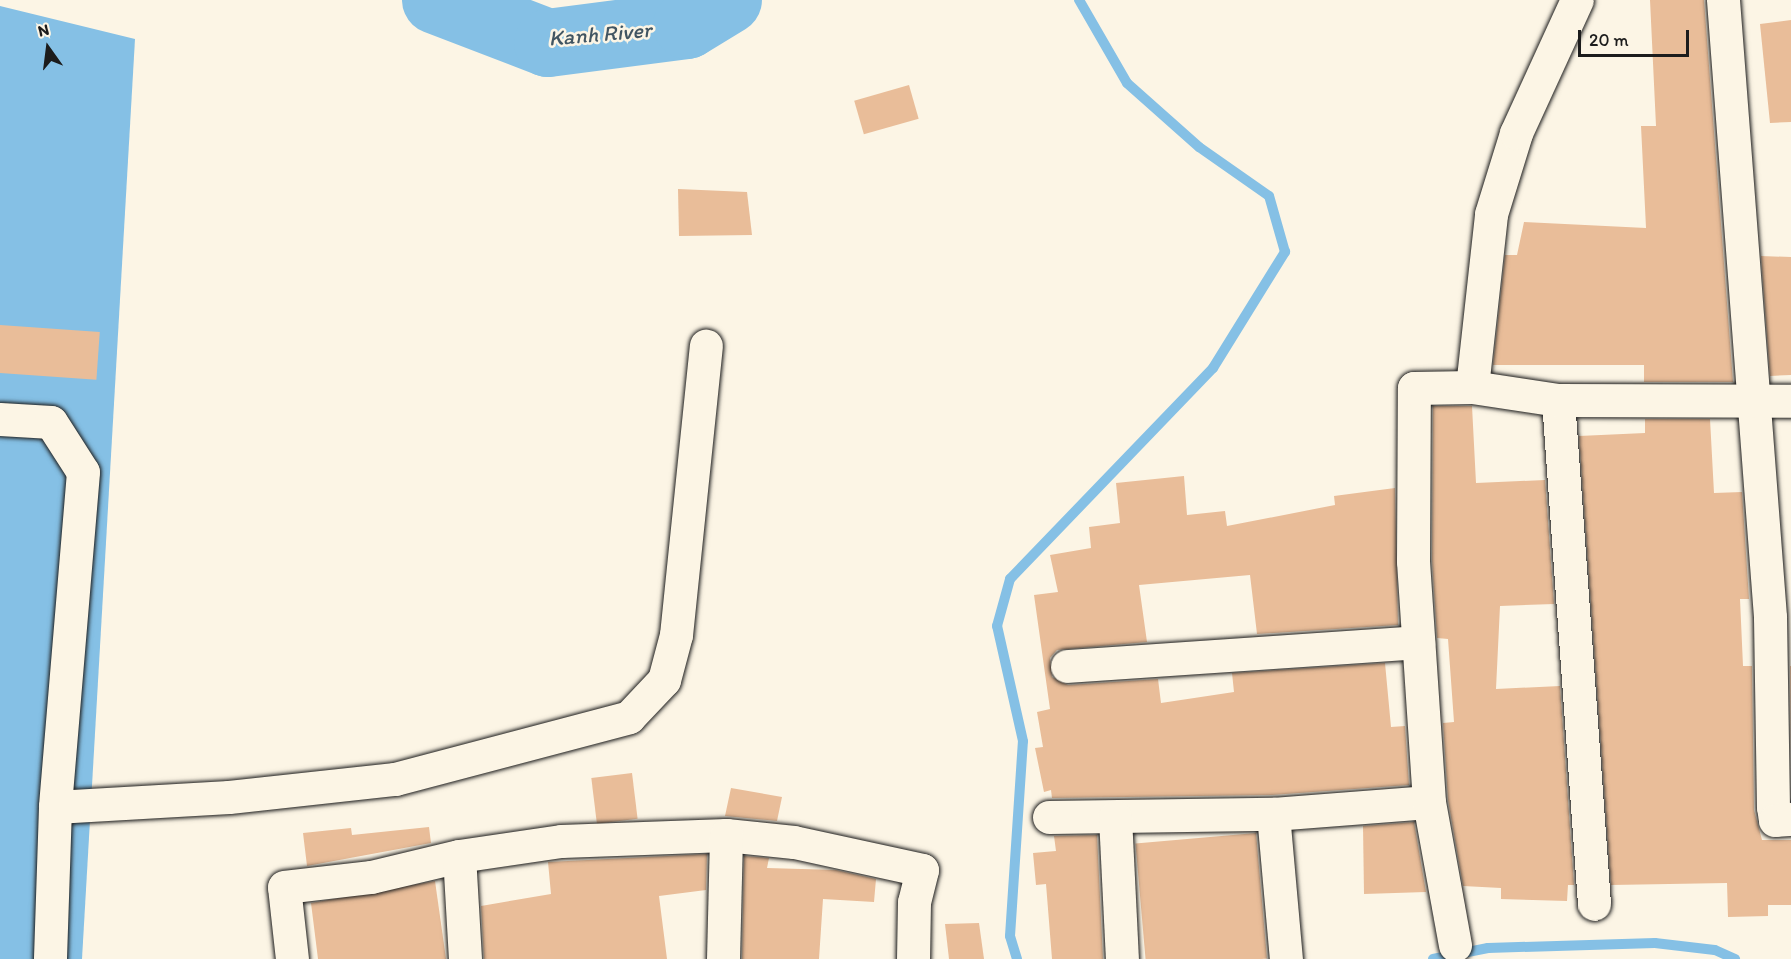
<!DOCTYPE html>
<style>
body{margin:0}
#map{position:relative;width:1791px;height:959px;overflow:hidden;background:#fcf5e5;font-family:Itim,sans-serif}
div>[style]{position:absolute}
.water>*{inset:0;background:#85c0e5}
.stream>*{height:10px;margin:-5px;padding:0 5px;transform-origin:5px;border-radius:5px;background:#85c0e5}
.river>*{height:68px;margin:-34px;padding:0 34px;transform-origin:34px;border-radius:34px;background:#85c0e5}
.building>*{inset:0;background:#e9bd99;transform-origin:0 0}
.roads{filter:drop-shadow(0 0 2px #1c1c1c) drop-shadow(0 0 2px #1c1c1c)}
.minor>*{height:33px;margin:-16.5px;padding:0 16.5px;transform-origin:16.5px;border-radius:16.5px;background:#fcf5e5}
span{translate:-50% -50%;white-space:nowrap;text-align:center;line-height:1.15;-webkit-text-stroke:5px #fcf5e5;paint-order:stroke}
.water-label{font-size:22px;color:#415562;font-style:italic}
.north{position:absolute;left:18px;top:18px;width:60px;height:60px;-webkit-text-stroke:4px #fcf5e5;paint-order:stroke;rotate:346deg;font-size:16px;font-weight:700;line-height:24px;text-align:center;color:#1c1c1c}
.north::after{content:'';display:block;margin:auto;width:21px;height:27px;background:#1c1c1c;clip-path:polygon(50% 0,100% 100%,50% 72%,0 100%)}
.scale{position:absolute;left:1578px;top:30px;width:111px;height:27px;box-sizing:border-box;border:3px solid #1c1c1c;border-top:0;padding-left:8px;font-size:18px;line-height:21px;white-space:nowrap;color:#1c1c1c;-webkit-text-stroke:4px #fcf5e5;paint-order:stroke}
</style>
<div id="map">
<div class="water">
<i style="clip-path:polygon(0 6px,135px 39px,82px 959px,0 959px)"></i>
</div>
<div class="stream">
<i style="left:1017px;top:959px;width:24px;rotate:-107deg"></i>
<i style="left:1010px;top:936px;width:195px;rotate:-86.2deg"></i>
<i style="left:1023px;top:741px;width:118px;rotate:-102.7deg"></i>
<i style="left:997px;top:626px;width:49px;rotate:-74.5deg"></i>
<i style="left:1010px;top:579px;width:293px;rotate:-46.1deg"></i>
<i style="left:1213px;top:368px;width:137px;rotate:-58.2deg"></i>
<i style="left:1285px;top:252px;width:58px;rotate:-105.9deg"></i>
<i style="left:1269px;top:196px;width:85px;rotate:-145deg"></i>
<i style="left:1199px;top:147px;width:96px;rotate:-138.4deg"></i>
<i style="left:1127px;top:83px;width:96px;rotate:-120deg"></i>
<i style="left:1433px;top:959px;width:56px;rotate:-11.3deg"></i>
<i style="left:1488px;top:948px;width:167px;rotate:-1.7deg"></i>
<i style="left:1655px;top:943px;width:60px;rotate:6.7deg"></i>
<i style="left:1715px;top:950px;width:22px;rotate:24deg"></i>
</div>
<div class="river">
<i style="left:436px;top:0;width:120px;rotate:21deg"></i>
<i style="left:548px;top:43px;width:140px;rotate:-7.4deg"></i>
<i style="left:687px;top:25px;width:48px;rotate:-31.4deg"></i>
</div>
<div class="building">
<i style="clip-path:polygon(1650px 0,1704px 0,1733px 382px,1644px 382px,1644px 365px,1493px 365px,1505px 255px,1517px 255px,1524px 222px,1646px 228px,1641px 126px,1656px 126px)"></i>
<i style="clip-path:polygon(1791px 20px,1791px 122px,1770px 123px,1760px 24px)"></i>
<i style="left:909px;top:85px;width:35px;height:57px;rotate:74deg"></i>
<i style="clip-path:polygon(678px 189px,747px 192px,752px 235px,679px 236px)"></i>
<i style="clip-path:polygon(1761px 256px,1791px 257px,1791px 375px,1770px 376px)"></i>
<i style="left:0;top:325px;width:100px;height:48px;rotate:4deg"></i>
<i style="clip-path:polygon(1433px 406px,1472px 406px,1476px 483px,1545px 480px,1554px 604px,1500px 606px,1496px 689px,1560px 686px,1574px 885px,1568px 885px,1567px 901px,1501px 899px,1501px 888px,1463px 886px,1448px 800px,1443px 723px,1454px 722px,1448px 639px,1437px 638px,1432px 560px)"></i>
<i style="clip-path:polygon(1645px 419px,1710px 419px,1714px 493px,1742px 492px,1749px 599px,1740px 599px,1743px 666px,1752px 666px,1754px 810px,1762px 840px,1791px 840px,1791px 905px,1768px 905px,1768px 916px,1728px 917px,1727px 883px,1611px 885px,1579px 436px,1645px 433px)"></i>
<i style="clip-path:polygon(1184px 476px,1187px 515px,1225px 511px,1227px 526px,1335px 505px,1334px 496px,1395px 488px,1398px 625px,1257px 634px,1250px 575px,1139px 585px,1147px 642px,1057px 650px,1050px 658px,1052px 677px,1068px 685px,1158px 679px,1161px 703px,1234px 692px,1232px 673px,1385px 663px,1391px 727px,1405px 726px,1409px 785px,1272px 795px,1052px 798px,1051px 790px,1044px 792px,1035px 748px,1043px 747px,1037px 712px,1050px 709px,1034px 595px,1058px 592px,1050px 555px,1091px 548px,1089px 527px,1120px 523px,1116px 483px)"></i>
<i style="clip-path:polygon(1790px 666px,1791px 666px,1791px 757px)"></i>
<i style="left:632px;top:773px;width:46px;height:41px;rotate:83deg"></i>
<i style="clip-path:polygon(731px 788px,782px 797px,777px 821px,725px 816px)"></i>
<i style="clip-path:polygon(1414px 822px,1426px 892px,1364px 894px,1363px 826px)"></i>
<i style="clip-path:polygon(429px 827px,431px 843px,307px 866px,303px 833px,351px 828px,352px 835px)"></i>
<i style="left:1256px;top:833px;width:126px;height:121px;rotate:85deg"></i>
<i style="clip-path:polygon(1097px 835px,1103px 959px,1052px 959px,1046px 884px,1036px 885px,1033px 853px,1056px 851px,1054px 836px)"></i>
<i style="clip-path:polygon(707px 854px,706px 890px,659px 896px,667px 959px,484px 959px,481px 906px,551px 894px,548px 862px)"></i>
<i style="clip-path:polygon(744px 856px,769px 858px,767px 868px,836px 870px,876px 879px,874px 902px,823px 899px,819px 959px,742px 959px)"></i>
<i style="clip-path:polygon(435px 881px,446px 959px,318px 959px,311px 903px)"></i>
<i style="clip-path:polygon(979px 923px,984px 959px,949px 959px,945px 924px)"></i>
</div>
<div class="roads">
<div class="minor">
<i style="left:1723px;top:0;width:619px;rotate:85.64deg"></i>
<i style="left:1770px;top:617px;width:190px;rotate:89.1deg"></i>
<i style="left:1773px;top:807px;width:13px;rotate:81deg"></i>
<i style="left:1775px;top:820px;width:16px;rotate:-4deg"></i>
<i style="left:1472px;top:387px;width:174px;rotate:-83.7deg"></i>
<i style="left:1491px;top:214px;width:85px;rotate:-72.8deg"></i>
<i style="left:1516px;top:133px;width:146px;rotate:-65.4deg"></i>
<i style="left:1558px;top:400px;width:505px;rotate:85.91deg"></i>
<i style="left:0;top:419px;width:51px;rotate:3.4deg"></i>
<i style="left:51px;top:422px;width:59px;rotate:57.4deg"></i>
<i style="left:83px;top:472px;width:336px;rotate:94.8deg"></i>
<i style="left:55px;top:807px;width:152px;rotate:91.9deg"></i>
<i style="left:1067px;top:666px;width:352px;rotate:-3.9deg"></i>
<i style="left:55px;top:807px;width:174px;rotate:-3.3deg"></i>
<i style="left:229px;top:797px;width:167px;rotate:-6.2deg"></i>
<i style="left:395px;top:779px;width:242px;rotate:-14.8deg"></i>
<i style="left:629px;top:717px;width:51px;rotate:-46.6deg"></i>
<i style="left:664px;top:680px;width:47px;rotate:-75.1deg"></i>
<i style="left:676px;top:635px;width:291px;rotate:-84.1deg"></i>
<i style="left:1273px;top:814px;width:146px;rotate:84.9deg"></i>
<i style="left:1049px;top:817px;width:224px;rotate:-0.8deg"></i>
<i style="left:1273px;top:814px;width:156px;rotate:-4.4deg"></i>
<i style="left:1115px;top:817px;width:142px;rotate:87.2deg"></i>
<i style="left:1455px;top:945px;width:145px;rotate:-100.3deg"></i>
<i style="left:1429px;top:802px;width:242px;rotate:-93.8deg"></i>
<i style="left:1413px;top:561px;width:173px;rotate:-89.7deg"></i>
<i style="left:1414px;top:388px;width:58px;rotate:-1deg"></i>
<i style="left:1472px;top:387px;width:87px;rotate:8.6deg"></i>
<i style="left:1558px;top:400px;width:233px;rotate:0.2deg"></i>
<i style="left:292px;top:959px;width:72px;rotate:-96.3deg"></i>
<i style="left:284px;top:887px;width:88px;rotate:-6.6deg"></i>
<i style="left:371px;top:877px;width:90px;rotate:-13.4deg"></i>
<i style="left:465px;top:959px;width:103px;rotate:-93.3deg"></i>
<i style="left:459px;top:856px;width:103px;rotate:-8.4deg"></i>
<i style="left:561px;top:841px;width:165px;rotate:-2.1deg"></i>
<i style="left:726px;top:835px;width:68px;rotate:5.9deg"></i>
<i style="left:794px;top:842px;width:131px;rotate:12.3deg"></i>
<i style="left:922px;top:870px;width:33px;rotate:104deg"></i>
<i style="left:914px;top:902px;width:57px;rotate:91deg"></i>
<i style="left:723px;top:959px;width:124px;rotate:-88.6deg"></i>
</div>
</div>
<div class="water-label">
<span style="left:600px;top:34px;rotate:-5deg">Kanh River</span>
</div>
<div class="north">N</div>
<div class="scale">20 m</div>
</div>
